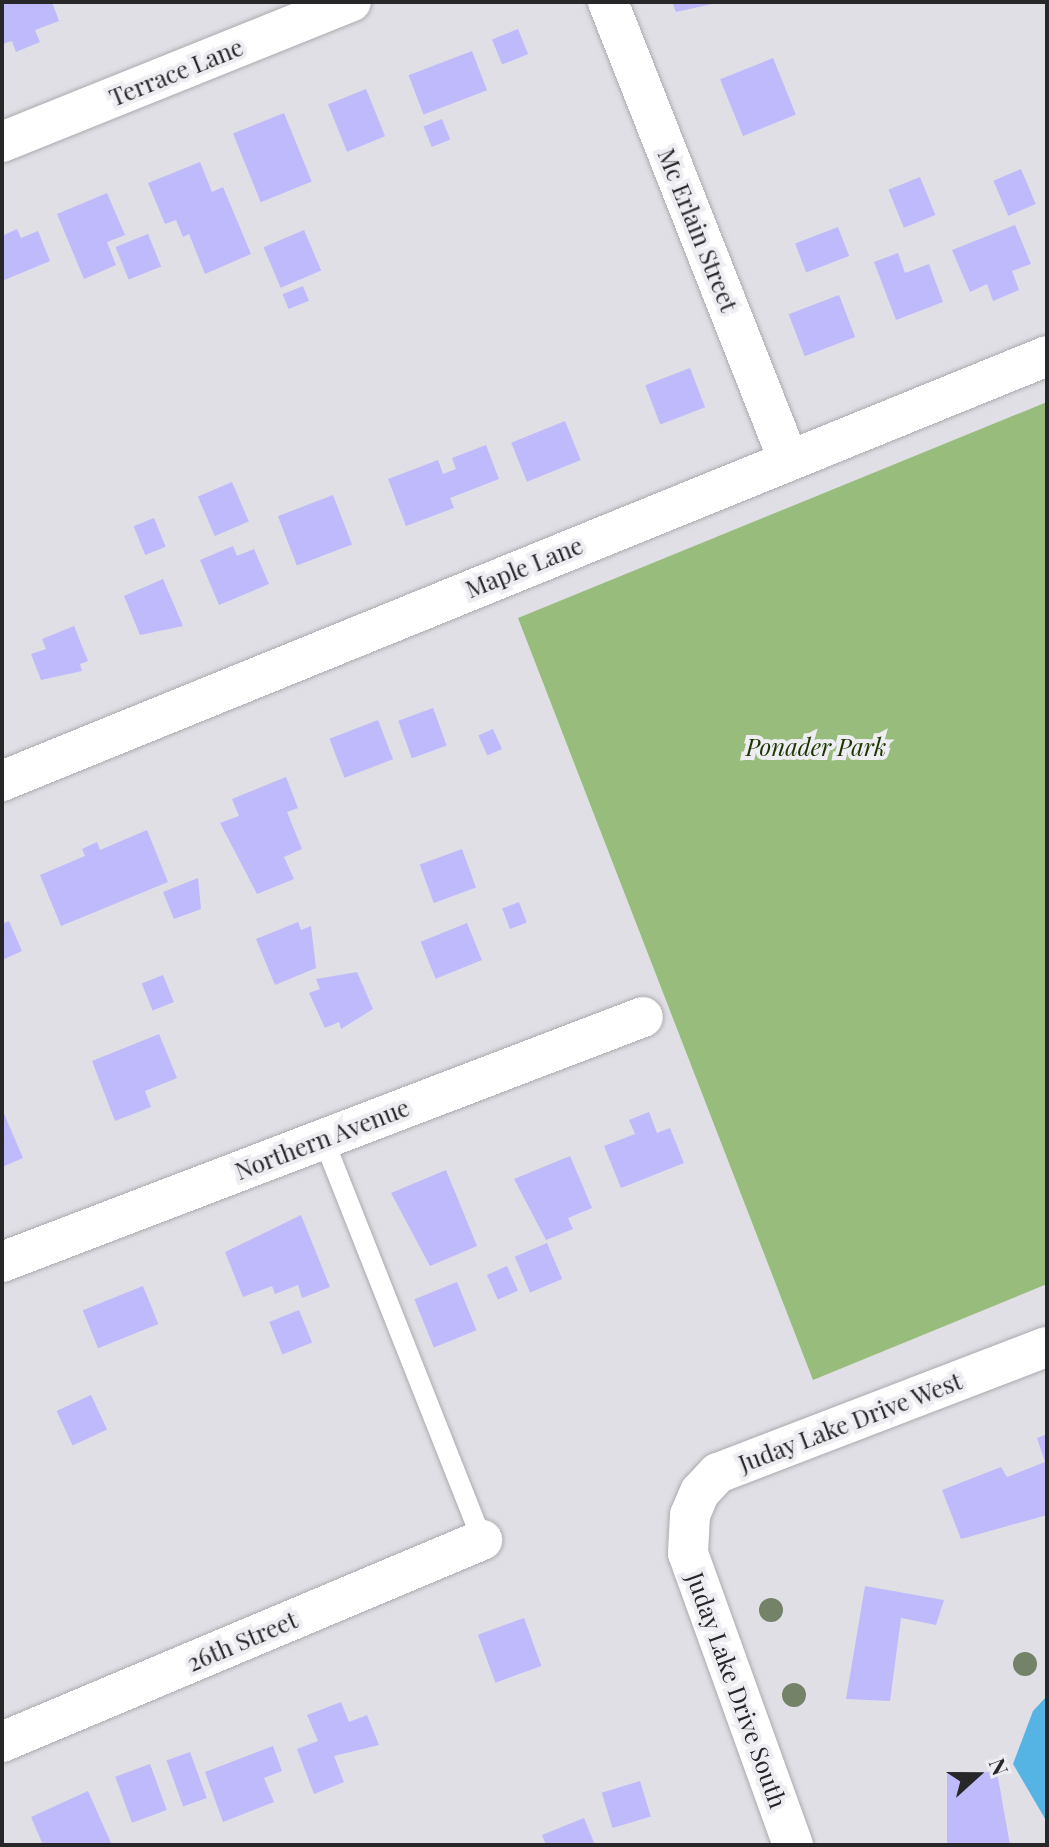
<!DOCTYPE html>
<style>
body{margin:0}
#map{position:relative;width:1049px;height:1847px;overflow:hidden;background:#e0dfe5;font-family:"Playfair Display",serif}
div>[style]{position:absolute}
.green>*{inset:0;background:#97bc7b}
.water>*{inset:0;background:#56b4e5}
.building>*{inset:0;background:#bebafc;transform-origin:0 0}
.roads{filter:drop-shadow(0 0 2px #aaaaaf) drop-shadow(0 0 2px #aaaaaf)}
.service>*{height:20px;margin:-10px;padding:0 10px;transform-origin:10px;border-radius:10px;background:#fff}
.minor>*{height:40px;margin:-20px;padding:0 20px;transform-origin:20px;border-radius:20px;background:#fff}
.trees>*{width:24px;height:24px;margin:-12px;border-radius:50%;background:#748267}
span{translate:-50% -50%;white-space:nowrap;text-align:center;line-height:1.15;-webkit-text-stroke:8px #ededf2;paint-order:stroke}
.street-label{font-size:24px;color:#272729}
.park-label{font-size:24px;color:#1b3500;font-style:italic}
.frame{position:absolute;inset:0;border:4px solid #272729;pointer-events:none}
.north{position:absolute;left:937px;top:1735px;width:80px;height:80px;-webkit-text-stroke:6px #ededf2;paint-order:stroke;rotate:69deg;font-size:22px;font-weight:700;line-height:32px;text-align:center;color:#272729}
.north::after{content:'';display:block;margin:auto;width:28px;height:36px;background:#272729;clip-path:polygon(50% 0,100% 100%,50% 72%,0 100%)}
</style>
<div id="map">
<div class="green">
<i style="clip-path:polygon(1047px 402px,1047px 1284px,813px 1380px,518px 618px)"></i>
</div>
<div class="water">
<i style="clip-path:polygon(1047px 1696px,1047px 1822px,1013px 1764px,1033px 1711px)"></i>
</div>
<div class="building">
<i style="clip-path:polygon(2px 2px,52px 2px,59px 21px,35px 30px,40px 42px,16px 52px,12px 41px,2px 44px)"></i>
<i style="clip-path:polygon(672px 2px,721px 2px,676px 12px)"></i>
<i style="left:518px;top:29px;width:27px;height:28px;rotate:68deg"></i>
<i style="left:472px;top:51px;width:42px;height:68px;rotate:69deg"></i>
<i style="left:773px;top:58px;width:61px;height:57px;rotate:68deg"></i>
<i style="left:366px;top:89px;width:51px;height:41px;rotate:68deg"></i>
<i style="left:284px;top:113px;width:74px;height:55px;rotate:68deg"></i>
<i style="left:442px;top:119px;width:22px;height:20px;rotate:68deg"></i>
<i style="clip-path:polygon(200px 162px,212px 192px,223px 187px,251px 254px,205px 274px,189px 234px,183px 237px,176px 220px,165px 224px,148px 183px)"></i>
<i style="left:1021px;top:169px;width:38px;height:30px;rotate:67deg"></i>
<i style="left:920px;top:177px;width:41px;height:34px;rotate:68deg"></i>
<i style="clip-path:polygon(107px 193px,125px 235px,107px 242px,116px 265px,84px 279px,57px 214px)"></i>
<i style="clip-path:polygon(1015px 225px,1031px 264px,1012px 271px,1019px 290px,993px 301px,987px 284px,970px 292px,952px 250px)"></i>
<i style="left:838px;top:227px;width:31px;height:46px;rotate:69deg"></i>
<i style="clip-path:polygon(17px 229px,21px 238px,38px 231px,50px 261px,2px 281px,2px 236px)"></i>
<i style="left:304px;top:230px;width:44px;height:44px;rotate:67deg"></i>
<i style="left:148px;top:234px;width:35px;height:35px;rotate:68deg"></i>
<i style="clip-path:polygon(898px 253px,905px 273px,929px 264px,943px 302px,896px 320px,874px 262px)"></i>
<i style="left:303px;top:286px;width:16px;height:22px;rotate:68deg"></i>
<i style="left:839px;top:295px;width:45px;height:54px;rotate:69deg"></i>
<i style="left:690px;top:368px;width:42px;height:48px;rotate:69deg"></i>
<i style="left:565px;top:421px;width:42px;height:58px;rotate:68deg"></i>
<i style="clip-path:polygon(486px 445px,499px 479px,450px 498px,454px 508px,406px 526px,388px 479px,438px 460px,443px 474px,456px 469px,452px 458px)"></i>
<i style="left:232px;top:482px;width:43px;height:37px;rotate:67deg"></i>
<i style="left:333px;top:495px;width:53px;height:59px;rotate:69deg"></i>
<i style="left:154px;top:518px;width:31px;height:22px;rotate:68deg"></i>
<i style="clip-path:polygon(233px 546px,237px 556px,254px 549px,269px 584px,219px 605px,200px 560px)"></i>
<i style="clip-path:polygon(163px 579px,183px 626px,140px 635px,124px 596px)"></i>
<i style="clip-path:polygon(74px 626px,88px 661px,80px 664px,82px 671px,41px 680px,31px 654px,46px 649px,42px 639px)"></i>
<i style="left:433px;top:708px;width:40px;height:37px;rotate:70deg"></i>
<i style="left:378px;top:720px;width:42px;height:52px;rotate:69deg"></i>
<i style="left:493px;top:729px;width:22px;height:16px;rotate:66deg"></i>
<i style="clip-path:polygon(286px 777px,298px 808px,287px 812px,302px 849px,284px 857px,294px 879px,257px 894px,220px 823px,239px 816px,232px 799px)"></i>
<i style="clip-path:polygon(147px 830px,168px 882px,61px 926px,40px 875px,85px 856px,82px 849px,97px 842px,100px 850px)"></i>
<i style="left:462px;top:849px;width:41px;height:45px;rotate:70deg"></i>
<i style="clip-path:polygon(198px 878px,201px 909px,174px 919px,163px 892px)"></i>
<i style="left:519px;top:902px;width:22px;height:18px;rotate:69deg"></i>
<i style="clip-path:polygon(9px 921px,22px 951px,2px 960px,2px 924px)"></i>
<i style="clip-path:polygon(298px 922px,301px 930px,311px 926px,316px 968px,275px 985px,256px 939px)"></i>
<i style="left:467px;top:923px;width:40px;height:50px;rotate:68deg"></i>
<i style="clip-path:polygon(357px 972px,373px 1009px,341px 1029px,339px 1022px,325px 1028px,309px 993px,320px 989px,316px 979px)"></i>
<i style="left:163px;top:975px;width:29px;height:23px;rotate:68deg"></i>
<i style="clip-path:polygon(159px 1034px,177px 1078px,145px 1091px,151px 1107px,115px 1121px,92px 1061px)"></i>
<i style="clip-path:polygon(2px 1109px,23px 1158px,2px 1167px)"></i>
<i style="clip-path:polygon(649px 1112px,657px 1133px,670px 1128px,684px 1163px,621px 1188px,604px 1146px,635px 1134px,629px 1120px)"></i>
<i style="clip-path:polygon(570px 1156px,592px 1208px,568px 1218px,573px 1229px,546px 1240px,514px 1179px)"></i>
<i style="clip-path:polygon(446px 1170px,477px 1246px,430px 1266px,391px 1193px)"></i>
<i style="clip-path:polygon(301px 1215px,330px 1287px,302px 1298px,298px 1285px,275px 1294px,272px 1286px,243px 1297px,225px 1252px)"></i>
<i style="left:547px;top:1243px;width:39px;height:35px;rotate:67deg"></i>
<i style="left:507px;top:1266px;width:27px;height:22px;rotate:66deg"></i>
<i style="left:457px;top:1282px;width:52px;height:46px;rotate:68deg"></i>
<i style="left:143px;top:1286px;width:41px;height:65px;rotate:68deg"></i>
<i style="left:299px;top:1310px;width:35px;height:32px;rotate:68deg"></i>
<i style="left:91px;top:1395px;width:38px;height:38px;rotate:65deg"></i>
<i style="clip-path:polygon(1047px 1434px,1047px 1515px,961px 1539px,942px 1490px,1001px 1467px,1007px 1477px,1045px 1462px,1037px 1438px)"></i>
<i style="clip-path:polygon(865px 1586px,944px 1600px,936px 1625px,901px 1618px,890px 1701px,846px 1699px)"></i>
<i style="left:524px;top:1618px;width:51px;height:49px;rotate:70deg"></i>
<i style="clip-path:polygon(341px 1702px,349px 1722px,367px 1715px,379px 1745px,334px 1756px,344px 1782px,314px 1794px,297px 1749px,318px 1741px,307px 1715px)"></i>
<i style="clip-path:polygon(273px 1746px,282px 1771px,264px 1778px,274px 1802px,223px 1822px,205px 1772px)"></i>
<i style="left:190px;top:1752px;width:49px;height:25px;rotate:70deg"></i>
<i style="left:150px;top:1764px;width:49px;height:37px;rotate:70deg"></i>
<i style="clip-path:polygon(997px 1772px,1010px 1845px,947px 1845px,947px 1773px)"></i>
<i style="left:640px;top:1781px;width:37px;height:40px;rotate:73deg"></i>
<i style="clip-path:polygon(88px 1791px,111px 1843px,43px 1845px,31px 1817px)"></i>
<i style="clip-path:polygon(584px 1818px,595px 1845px,546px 1845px,542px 1835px)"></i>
</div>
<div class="roads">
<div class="service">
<i style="left:323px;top:1138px;width:432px;rotate:68.4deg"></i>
</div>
<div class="minor">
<i style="left:608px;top:2px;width:491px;rotate:68.5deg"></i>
<i style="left:2px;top:142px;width:376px;rotate:-21.9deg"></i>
<i style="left:2px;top:781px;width:1128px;rotate:-22.13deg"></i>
<i style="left:2px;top:1262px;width:686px;rotate:-20.92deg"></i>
<i style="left:2px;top:1742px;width:521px;rotate:-22.82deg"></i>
<i style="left:793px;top:1845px;width:310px;rotate:-109.8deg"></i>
<i style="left:688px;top:1553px;width:38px;rotate:-87deg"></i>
<i style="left:690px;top:1515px;width:25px;rotate:-67deg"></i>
<i style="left:700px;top:1492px;width:26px;rotate:-47deg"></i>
<i style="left:718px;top:1473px;width:352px;rotate:-21deg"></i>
</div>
</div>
<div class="trees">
<i style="left:771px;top:1610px"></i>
<i style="left:1025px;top:1664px"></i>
<i style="left:794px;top:1695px"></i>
</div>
<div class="street-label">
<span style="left:176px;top:72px;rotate:-22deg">Terrace Lane</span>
<span style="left:698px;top:230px;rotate:68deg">Mc Erlain Street</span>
<span style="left:524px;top:567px;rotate:-22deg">Maple Lane</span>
<span style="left:322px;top:1139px;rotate:-21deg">Northern Avenue</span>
<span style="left:850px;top:1422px;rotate:-21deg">Juday Lake Drive West</span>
<span style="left:242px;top:1641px;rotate:-23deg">26th Street</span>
<span style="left:737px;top:1690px;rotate:70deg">Juday Lake Drive South</span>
</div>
<div class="park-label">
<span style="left:816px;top:747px">Ponader Park</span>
</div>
<div class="frame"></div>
<div class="north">N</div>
</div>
